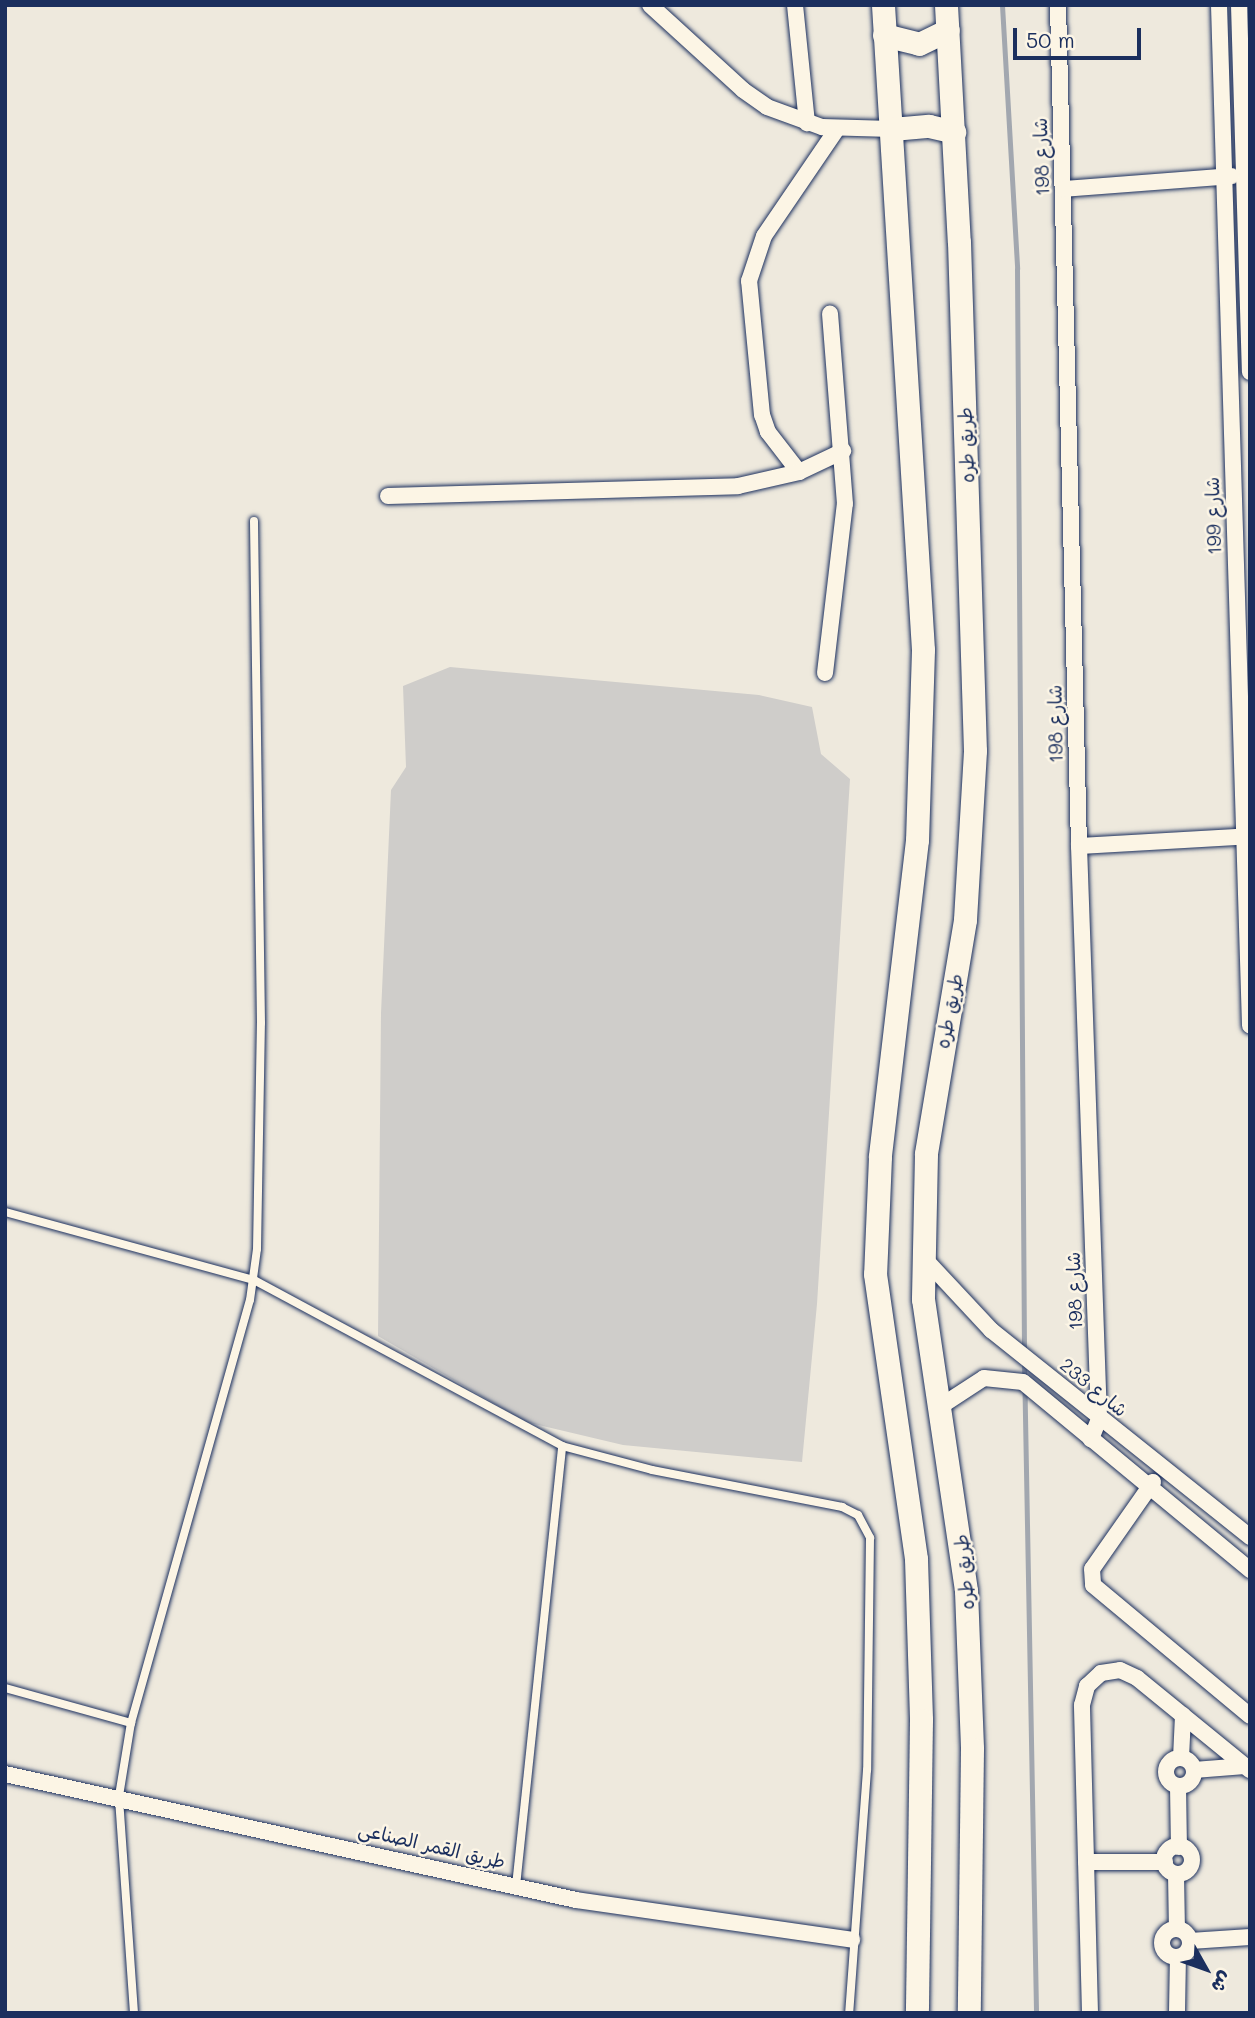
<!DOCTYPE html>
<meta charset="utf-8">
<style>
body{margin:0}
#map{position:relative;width:1255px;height:2018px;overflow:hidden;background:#eee9dd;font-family:Mali,"Playpen Sans Arabic",sans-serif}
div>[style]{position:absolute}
.green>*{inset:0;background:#cfcdca}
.stream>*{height:5px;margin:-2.5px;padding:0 2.5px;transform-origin:2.5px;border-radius:2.5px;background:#a2a7af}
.roads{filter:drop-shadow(0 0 2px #1b2f5e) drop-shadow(0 0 2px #1b2f5e)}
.service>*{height:8px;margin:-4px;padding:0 4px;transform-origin:4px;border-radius:4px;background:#fcf5e5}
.minor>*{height:16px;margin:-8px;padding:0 8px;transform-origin:8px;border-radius:8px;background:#fcf5e5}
.minor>.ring{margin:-8px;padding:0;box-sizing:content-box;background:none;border:16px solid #fcf5e5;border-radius:50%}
.secondary>*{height:23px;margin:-11.5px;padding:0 11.5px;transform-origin:11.5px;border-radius:11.5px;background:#fcf5e5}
span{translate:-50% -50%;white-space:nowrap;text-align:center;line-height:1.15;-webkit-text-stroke:5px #fcf5e5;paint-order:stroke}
.street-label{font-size:19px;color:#1b2f5e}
.frame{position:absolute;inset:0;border:7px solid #1b2f5e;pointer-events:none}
.north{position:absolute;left:1171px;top:1934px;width:70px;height:70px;-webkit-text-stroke:5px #fcf5e5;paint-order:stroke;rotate:130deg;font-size:19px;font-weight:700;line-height:28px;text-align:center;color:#1b2f5e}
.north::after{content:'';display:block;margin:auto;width:24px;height:32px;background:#1b2f5e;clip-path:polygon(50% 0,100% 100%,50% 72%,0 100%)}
.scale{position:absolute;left:1013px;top:28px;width:128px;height:32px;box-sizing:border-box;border:4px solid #1b2f5e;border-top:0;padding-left:9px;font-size:21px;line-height:24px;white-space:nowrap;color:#1b2f5e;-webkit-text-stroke:5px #fcf5e5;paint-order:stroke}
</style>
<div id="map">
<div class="green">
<i style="clip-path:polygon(450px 667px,759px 695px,812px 707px,821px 754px,850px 779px,817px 1304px,802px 1462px,623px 1445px,526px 1422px,378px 1336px,381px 1013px,391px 790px,406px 767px,403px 686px)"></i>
</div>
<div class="stream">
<i style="left:1002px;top:5px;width:264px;rotate:86.7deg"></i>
<i style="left:1017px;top:269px;width:1083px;rotate:89.63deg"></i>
<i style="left:1024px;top:1362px;width:651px;rotate:88.94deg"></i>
</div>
<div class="roads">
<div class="service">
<i style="left:5px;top:1212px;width:258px;rotate:15.3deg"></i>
<i style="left:254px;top:1280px;width:350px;rotate:28.3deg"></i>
<i style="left:562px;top:1446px;width:93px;rotate:14.9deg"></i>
<i style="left:652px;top:1470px;width:194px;rotate:11deg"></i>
<i style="left:842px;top:1507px;width:18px;rotate:27deg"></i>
<i style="left:858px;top:1515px;width:26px;rotate:62deg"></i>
<i style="left:870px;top:1538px;width:232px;rotate:90.7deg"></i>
<i style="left:867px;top:1770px;width:244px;rotate:94.2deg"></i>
<i style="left:5px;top:1688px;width:131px;rotate:15.5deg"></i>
<i style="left:516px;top:1886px;width:442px;rotate:-84deg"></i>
<i style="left:134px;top:2013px;width:218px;rotate:-94deg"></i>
<i style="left:119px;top:1796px;width:74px;rotate:-80.7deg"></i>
<i style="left:131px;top:1723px;width:439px;rotate:-74.3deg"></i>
<i style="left:250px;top:1300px;width:51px;rotate:-82.2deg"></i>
<i style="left:257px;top:1249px;width:226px;rotate:-89deg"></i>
<i style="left:261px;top:1023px;width:502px;rotate:-90.8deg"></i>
</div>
<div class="minor">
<i style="left:650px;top:5px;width:126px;rotate:42.4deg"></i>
<i style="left:743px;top:90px;width:29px;rotate:35deg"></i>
<i style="left:767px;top:107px;width:59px;rotate:20deg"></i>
<i style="left:822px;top:127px;width:70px;rotate:1.6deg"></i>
<i style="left:795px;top:5px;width:119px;rotate:84.2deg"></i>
<i style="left:1058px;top:5px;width:841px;rotate:88.57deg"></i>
<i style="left:1079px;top:846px;width:573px;rotate:88deg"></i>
<i style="left:1099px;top:1419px;width:22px;rotate:112deg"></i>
<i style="left:1219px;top:5px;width:1021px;rotate:88.26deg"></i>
<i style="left:1239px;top:5px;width:367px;rotate:88.3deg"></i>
<i style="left:1063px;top:189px;width:169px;rotate:-4.4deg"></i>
<i style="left:799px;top:472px;width:51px;rotate:-127.8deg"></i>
<i style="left:768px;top:432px;width:18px;rotate:-109deg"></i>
<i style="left:762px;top:415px;width:135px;rotate:-95.5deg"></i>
<i style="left:749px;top:281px;width:47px;rotate:-71.6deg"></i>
<i style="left:764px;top:236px;width:130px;rotate:-55.7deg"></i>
<i style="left:388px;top:496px;width:350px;rotate:-1.6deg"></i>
<i style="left:738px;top:486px;width:63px;rotate:-12.9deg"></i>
<i style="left:799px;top:472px;width:49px;rotate:-25.5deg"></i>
<i style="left:825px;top:673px;width:170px;rotate:-83.3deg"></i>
<i style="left:845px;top:504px;width:191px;rotate:-94.5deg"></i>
<i style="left:1079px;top:846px;width:171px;rotate:-3.3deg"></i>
<i style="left:923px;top:1257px;width:100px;rotate:47deg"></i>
<i style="left:991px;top:1330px;width:332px;rotate:38.6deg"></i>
<i style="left:941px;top:1406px;width:51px;rotate:-33.1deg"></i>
<i style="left:984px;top:1378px;width:39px;rotate:6deg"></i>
<i style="left:1023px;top:1382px;width:295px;rotate:39.6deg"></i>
<i style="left:1153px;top:1482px;width:106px;rotate:125deg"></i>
<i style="left:1092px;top:1569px;width:16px;rotate:86deg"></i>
<i style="left:1093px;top:1585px;width:204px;rotate:39.8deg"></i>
<i style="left:1181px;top:1758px;width:43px;rotate:-87.3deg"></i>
<i class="ring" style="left:1166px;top:1758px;width:12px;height:12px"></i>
<i style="left:1194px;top:1770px;width:51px;rotate:-4.5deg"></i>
<i style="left:5px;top:1774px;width:585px;rotate:12.44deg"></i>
<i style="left:576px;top:1900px;width:279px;rotate:8.2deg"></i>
<i style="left:1178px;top:1786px;width:61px;rotate:89.1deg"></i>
<i class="ring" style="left:1164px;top:1846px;width:12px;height:12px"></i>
<i style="left:1086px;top:1862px;width:79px"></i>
<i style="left:1176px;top:1874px;width:55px;rotate:89deg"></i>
<i class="ring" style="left:1162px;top:1929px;width:12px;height:12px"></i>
<i style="left:1190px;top:1941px;width:60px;rotate:-3.8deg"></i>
<i style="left:1177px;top:2012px;width:55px;rotate:-89deg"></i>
<i style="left:1090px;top:2013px;width:308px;rotate:-91.5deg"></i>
<i style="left:1082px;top:1705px;width:20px;rotate:-75deg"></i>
<i style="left:1087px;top:1686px;width:19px;rotate:-43deg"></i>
<i style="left:1101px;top:1673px;width:19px;rotate:-9deg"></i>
<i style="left:1120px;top:1670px;width:19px;rotate:25deg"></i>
<i style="left:1137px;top:1678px;width:146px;rotate:39.2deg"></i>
</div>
<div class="secondary">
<i style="left:883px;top:5px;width:646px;rotate:86.45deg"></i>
<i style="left:923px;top:650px;width:190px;rotate:91.8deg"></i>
<i style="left:917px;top:840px;width:319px;rotate:96.7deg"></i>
<i style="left:880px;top:1157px;width:117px;rotate:92.4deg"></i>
<i style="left:875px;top:1274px;width:288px;rotate:81.8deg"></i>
<i style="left:916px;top:1559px;width:161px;rotate:88.2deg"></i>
<i style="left:921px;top:1720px;width:293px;rotate:90.8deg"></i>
<i style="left:946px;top:5px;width:237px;rotate:86.9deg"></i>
<i style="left:959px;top:242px;width:509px;rotate:88.2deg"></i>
<i style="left:975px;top:751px;width:169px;rotate:93.4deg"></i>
<i style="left:965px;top:920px;width:237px;rotate:99.5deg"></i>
<i style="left:926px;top:1154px;width:145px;rotate:91.2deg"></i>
<i style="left:923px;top:1299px;width:295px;rotate:81.6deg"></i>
<i style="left:966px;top:1591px;width:158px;rotate:87.8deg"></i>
<i style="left:972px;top:1749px;width:264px;rotate:90.7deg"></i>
<i style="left:884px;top:35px;width:36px;rotate:14deg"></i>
<i style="left:919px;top:44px;width:32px;rotate:-26deg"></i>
<i style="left:892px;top:129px;width:37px;rotate:-5deg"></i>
<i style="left:929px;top:126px;width:26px;rotate:13deg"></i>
</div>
</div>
<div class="street-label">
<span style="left:1041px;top:157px;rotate:-92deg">شارع 198</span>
<span style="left:966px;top:445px;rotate:-92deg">طريق طره</span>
<span style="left:1213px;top:516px;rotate:-92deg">شارع 199</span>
<span style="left:1055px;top:724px;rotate:-91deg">شارع 198</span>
<span style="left:949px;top:1011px;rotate:-79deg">طريق طره</span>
<span style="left:1074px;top:1291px;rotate:-92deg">شارع 198</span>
<span style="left:1094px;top:1387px;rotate:39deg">شارع 233</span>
<span style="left:964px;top:1572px;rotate:-95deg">طريق طره</span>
<span style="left:432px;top:1845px;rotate:13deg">طريق القمر الصناعى</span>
</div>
<div class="frame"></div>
<div class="north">ش</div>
<div class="scale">50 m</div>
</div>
